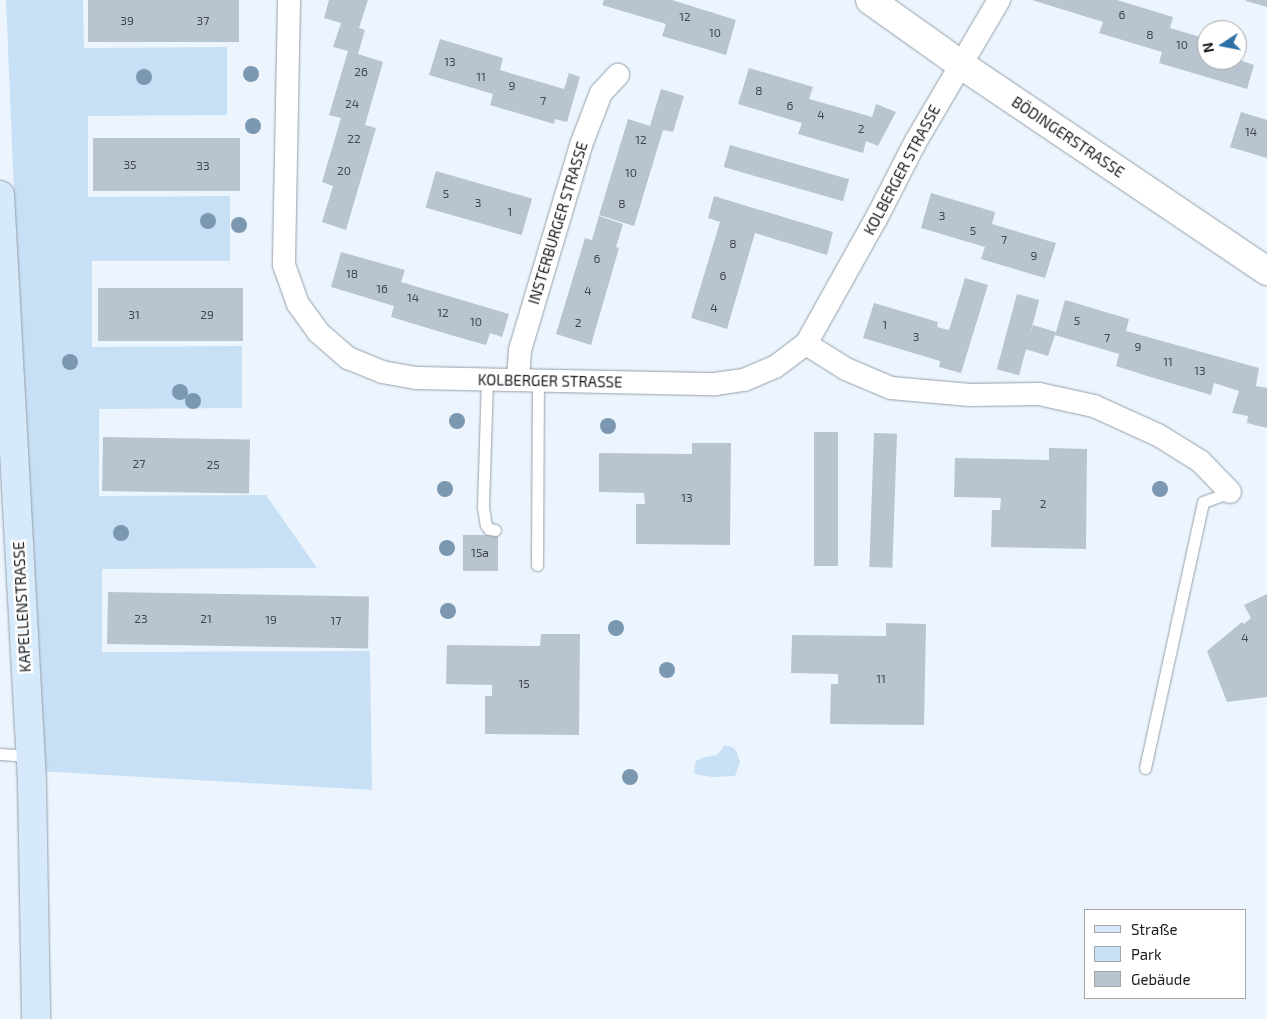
<!DOCTYPE html>
<meta charset="utf-8">
<style>
body{margin:0}
#map{position:relative;width:1267px;height:1019px;overflow:hidden;background:#ecf5fe;font-family:"Exo 2",sans-serif}
div>[style]{position:absolute}
.green>*{inset:0;background:#c8e0f5}
.building>*{inset:0;background:#b8c4cf;transform-origin:0 0}
.roads{filter:drop-shadow(0 0 1px #95a0aa) drop-shadow(0 0 1px #95a0aa)}
.service>*{height:11px;margin:-5.5px;padding:0 5.5px;transform-origin:5.5px;border-radius:5.5px;background:#fff}
.minor>*{height:22px;margin:-11px;padding:0 11px;transform-origin:11px;border-radius:11px;background:#fff}
.tertiary>*{height:28px;margin:-14px;padding:0 14px;transform-origin:14px;border-radius:14px;background:#fff}
.secondary>*{height:28px;margin:-14px;padding:0 14px;transform-origin:14px;border-radius:14px;background:#d6eafb}
.trees>*{width:16px;height:16px;margin:-8px;border-radius:50%;background:#7b98b0}
span{translate:-50% -50%;white-space:nowrap;text-align:center;line-height:1.15;-webkit-text-stroke:5px #fff;paint-order:stroke}
.number-label{font-size:12px;color:#41474c}
.number-label span{-webkit-text-stroke-width:0}
.street-label{font-size:15px;color:#191d21}
.legend{position:absolute;left:1084px;top:909px;width:162px;height:90px;box-sizing:border-box;background:#fff;border:1px solid #a3a5a6;margin:0;padding:6px 9px;list-style:none;font-size:15px;color:#191d21}
.legend li{display:flex;align-items:center;gap:10px;height:25px}
.legend b{width:25px;border:1px solid #a3a5a6}
.north{position:absolute;left:1197px;top:20px;width:50px;height:50px;box-sizing:border-box;background:#fff;border:1px solid #a3a5a6;border-radius:50%;rotate:259deg;font-size:14px;font-weight:700;line-height:20px;text-align:center;color:#191d21}
.north::after{content:'';display:block;margin:auto;width:18px;height:22px;background:#2d70a5;clip-path:polygon(50% 0,100% 100%,50% 72%,0 100%)}
</style>
<div id="map">
<div class="green">
<i style="clip-path:polygon(6px 0,83px 0,84px 48px,227px 47px,227px 115px,88px 116px,88px 197px,230px 196px,230px 261px,92px 261px,92px 347px,242px 346px,242px 408px,99px 409px,99px 496px,266px 495px,317px 568px,102px 569px,102px 652px,370px 651px,372px 790px,38px 771px)"></i>
<i style="clip-path:polygon(725px 745px,734px 748px,737px 753px,740px 762px,735px 776px,713px 777px,698px 775px,694px 772px,696px 761px,705px 757px,717px 755px)"></i>
</div>
<div class="building">
<i style="left:88px;top:0;width:151px;height:42px"></i>
<i style="clip-path:polygon(329px 0,368px 0,359px 28px,365px 30px,358px 54px,383px 62px,365px 125px,376px 128px,346px 230px,322px 222px,333px 186px,322px 182px,341px 118px,329px 115px,348px 51px,333px 47px,341px 23px,324px 18px)"></i>
<i style="clip-path:polygon(604px 0,672px 0,736px 20px,726px 55px,662px 36px,666px 24px,602px 5px)"></i>
<i style="clip-path:polygon(1032px 0,1117px 0,1173px 17px,1170px 28px,1207px 39px,1207px 60px,1237px 59px,1254px 65px,1247px 89px,1159px 63px,1162px 52px,1099px 33px,1103px 22px)"></i>
<i style="clip-path:polygon(1246px 0,1267px 0,1267px 7px,1246px 1px)"></i>
<i style="clip-path:polygon(440px 39px,503px 58px,500px 70px,564px 89px,569px 73px,580px 77px,567px 122px,555px 119px,554px 124px,490px 105px,493px 94px,429px 75px)"></i>
<i style="clip-path:polygon(749px 68px,813px 87px,809px 99px,841px 108px,872px 117px,876px 104px,896px 112px,878px 146px,866px 141px,863px 153px,798px 134px,802px 123px,738px 104px)"></i>
<i style="clip-path:polygon(661px 89px,684px 96px,673px 132px,663px 130px,634px 226px,599px 215px,628px 119px,650px 126px)"></i>
<i style="clip-path:polygon(1241px 112px,1267px 120px,1267px 158px,1230px 147px)"></i>
<i style="left:93px;top:138px;width:147px;height:53px"></i>
<i style="left:730px;top:145px;width:124px;height:23px;rotate:16deg"></i>
<i style="left:436px;top:171px;width:100px;height:38px;rotate:16deg"></i>
<i style="clip-path:polygon(931px 193px,995px 212px,992px 224px,1056px 243px,1045px 278px,981px 259px,985px 247px,921px 228px)"></i>
<i style="clip-path:polygon(714px 196px,833px 232px,827px 255px,755px 233px,727px 329px,691px 318px,720px 222px,708px 218px)"></i>
<i style="clip-path:polygon(599px 216px,623px 224px,616px 247px,619px 248px,591px 345px,556px 334px,585px 238px,592px 240px)"></i>
<i style="clip-path:polygon(341px 252px,405px 270px,401px 282px,509px 314px,502px 337px,490px 333px,486px 345px,454px 336px,391px 317px,394px 306px,331px 287px)"></i>
<i style="clip-path:polygon(965px 278px,988px 285px,961px 373px,939px 367px,940px 361px,863px 338px,874px 303px,938px 322px,937px 327px,949px 330px)"></i>
<i style="left:98px;top:288px;width:145px;height:53px"></i>
<i style="left:1017px;top:294px;width:23px;height:78px;rotate:15deg"></i>
<i style="clip-path:polygon(1065px 300px,1129px 319px,1126px 331px,1259px 368px,1256px 386px,1267px 388px,1267px 428px,1247px 423px,1248px 416px,1232px 413px,1239px 391px,1214px 383px,1211px 395px,1147px 376px,1116px 366px,1119px 354px,1055px 335px,1048px 356px,1025px 349px,1033px 325px,1056px 332px)"></i>
<i style="left:814px;top:432px;width:24px;height:134px"></i>
<i style="left:874px;top:433px;width:23px;height:134px;rotate:2deg"></i>
<i style="left:103px;top:437px;width:147px;height:54px;rotate:1deg"></i>
<i style="clip-path:polygon(692px 443px,731px 443px,730px 545px,636px 544px,636px 504px,645px 504px,644px 493px,599px 492px,599px 453px,692px 454px)"></i>
<i style="clip-path:polygon(1049px 448px,1087px 449px,1086px 549px,991px 547px,992px 510px,1000px 510px,1001px 498px,954px 497px,955px 458px,1049px 460px)"></i>
<i style="left:463px;top:535px;width:35px;height:36px"></i>
<i style="left:108px;top:592px;width:261px;height:52px;rotate:1deg"></i>
<i style="clip-path:polygon(1267px 594px,1267px 697px,1227px 702px,1207px 651px,1242px 622px,1244px 624px,1251px 618px,1244px 605px)"></i>
<i style="clip-path:polygon(886px 623px,926px 624px,924px 725px,830px 724px,831px 684px,838px 684px,838px 674px,791px 673px,792px 635px,886px 636px)"></i>
<i style="clip-path:polygon(541px 634px,580px 634px,579px 735px,485px 734px,485px 696px,492px 696px,492px 685px,446px 684px,447px 645px,540px 646px)"></i>
</div>
<div class="roads">
<div class="service">
<i style="left:487px;top:379px;width:128px;rotate:91.8deg"></i>
<i style="left:483px;top:507px;width:18px;rotate:81deg"></i>
<i style="left:486px;top:525px;width:5px;rotate:53deg"></i>
<i style="left:489px;top:529px;width:6px;rotate:9deg"></i>
<i style="left:537px;top:565px;width:185px;rotate:-89.7deg"></i>
<i style="left:0;top:754px;width:30px;rotate:4deg"></i>
<i style="left:1145px;top:768px;width:272px;rotate:-77.7deg"></i>
<i style="left:1203px;top:502px;width:29px;rotate:-20deg"></i>
</div>
<div class="minor">
<i style="left:289px;top:0;width:265px;rotate:91.1deg"></i>
<i style="left:284px;top:265px;width:41px;rotate:70.3deg"></i>
<i style="left:298px;top:304px;width:34px;rotate:54deg"></i>
<i style="left:318px;top:332px;width:40px;rotate:41deg"></i>
<i style="left:348px;top:358px;width:37px;rotate:22deg"></i>
<i style="left:382px;top:372px;width:36px;rotate:10deg"></i>
<i style="left:417px;top:378px;width:298px;rotate:1.2deg"></i>
<i style="left:715px;top:384px;width:29px;rotate:-8deg"></i>
<i style="left:744px;top:380px;width:34px;rotate:-23deg"></i>
<i style="left:775px;top:367px;width:39px;rotate:-37deg"></i>
<i style="left:806px;top:344px;width:143px;rotate:-60.8deg"></i>
<i style="left:876px;top:219px;width:88px;rotate:-62.9deg"></i>
<i style="left:916px;top:141px;width:164px;rotate:-59.5deg"></i>
<i style="left:806px;top:344px;width:47px;rotate:32deg"></i>
<i style="left:846px;top:369px;width:49px;rotate:22.9deg"></i>
<i style="left:891px;top:388px;width:79px;rotate:5.1deg"></i>
<i style="left:970px;top:395px;width:69px;rotate:-0.8deg"></i>
<i style="left:1039px;top:394px;width:56px;rotate:12.3deg"></i>
<i style="left:1094px;top:406px;width:70px;rotate:24.4deg"></i>
<i style="left:1158px;top:435px;width:49px;rotate:31.8deg"></i>
<i style="left:1200px;top:461px;width:43px;rotate:45.9deg"></i>
<i style="left:518px;top:379px;width:29px;rotate:-86deg"></i>
<i style="left:520px;top:350px;width:214px;rotate:-73.4deg"></i>
<i style="left:581px;top:145px;width:56px;rotate:-69deg"></i>
<i style="left:601px;top:93px;width:25px;rotate:-47deg"></i>
</div>
<div class="tertiary">
<i style="left:870px;top:0;width:110px;rotate:35.4deg"></i>
<i style="left:960px;top:64px;width:370px;rotate:34deg"></i>
</div>
<div class="secondary">
<i style="left:0;top:195px;width:589px;rotate:86.88deg"></i>
<i style="left:32px;top:783px;width:236px;rotate:89deg"></i>
</div>
</div>
<div class="trees">
<i style="left:251px;top:74px"></i>
<i style="left:144px;top:77px"></i>
<i style="left:253px;top:126px"></i>
<i style="left:208px;top:221px"></i>
<i style="left:239px;top:225px"></i>
<i style="left:70px;top:362px"></i>
<i style="left:180px;top:392px"></i>
<i style="left:193px;top:401px"></i>
<i style="left:457px;top:421px"></i>
<i style="left:608px;top:426px"></i>
<i style="left:445px;top:489px"></i>
<i style="left:1160px;top:489px"></i>
<i style="left:121px;top:533px"></i>
<i style="left:447px;top:548px"></i>
<i style="left:448px;top:611px"></i>
<i style="left:616px;top:628px"></i>
<i style="left:667px;top:670px"></i>
<i style="left:630px;top:777px"></i>
</div>
<div class="number-label">
<span style="left:1122px;top:15px">6</span>
<span style="left:685px;top:17px">12</span>
<span style="left:127px;top:21px">39</span>
<span style="left:203px;top:21px">37</span>
<span style="left:715px;top:33px">10</span>
<span style="left:1150px;top:35px">8</span>
<span style="left:1182px;top:45px">10</span>
<span style="left:450px;top:62px">13</span>
<span style="left:361px;top:72px">26</span>
<span style="left:481px;top:77px">11</span>
<span style="left:512px;top:86px">9</span>
<span style="left:759px;top:91px">8</span>
<span style="left:543px;top:101px">7</span>
<span style="left:352px;top:104px">24</span>
<span style="left:790px;top:106px">6</span>
<span style="left:821px;top:115px">4</span>
<span style="left:861px;top:129px">2</span>
<span style="left:1251px;top:132px">14</span>
<span style="left:354px;top:139px">22</span>
<span style="left:641px;top:140px">12</span>
<span style="left:130px;top:165px">35</span>
<span style="left:203px;top:166px">33</span>
<span style="left:344px;top:171px">20</span>
<span style="left:631px;top:173px">10</span>
<span style="left:446px;top:194px">5</span>
<span style="left:478px;top:203px">3</span>
<span style="left:622px;top:204px">8</span>
<span style="left:510px;top:212px">1</span>
<span style="left:942px;top:216px">3</span>
<span style="left:973px;top:231px">5</span>
<span style="left:1004px;top:240px">7</span>
<span style="left:733px;top:244px">8</span>
<span style="left:1034px;top:256px">9</span>
<span style="left:597px;top:259px">6</span>
<span style="left:352px;top:274px">18</span>
<span style="left:723px;top:276px">6</span>
<span style="left:382px;top:289px">16</span>
<span style="left:588px;top:291px">4</span>
<span style="left:413px;top:298px">14</span>
<span style="left:714px;top:308px">4</span>
<span style="left:443px;top:313px">12</span>
<span style="left:134px;top:315px">31</span>
<span style="left:207px;top:315px">29</span>
<span style="left:1077px;top:321px">5</span>
<span style="left:476px;top:322px">10</span>
<span style="left:578px;top:323px">2</span>
<span style="left:885px;top:325px">1</span>
<span style="left:916px;top:337px">3</span>
<span style="left:1107px;top:338px">7</span>
<span style="left:1138px;top:347px">9</span>
<span style="left:1168px;top:362px">11</span>
<span style="left:1200px;top:371px">13</span>
<span style="left:139px;top:464px">27</span>
<span style="left:213px;top:465px">25</span>
<span style="left:687px;top:498px">13</span>
<span style="left:1043px;top:504px">2</span>
<span style="left:480px;top:553px">15a</span>
<span style="left:141px;top:619px">23</span>
<span style="left:206px;top:619px">21</span>
<span style="left:271px;top:620px">19</span>
<span style="left:336px;top:621px">17</span>
<span style="left:1245px;top:638px">4</span>
<span style="left:881px;top:679px">11</span>
<span style="left:524px;top:684px">15</span>
</div>
<div class="street-label">
<span style="left:1068px;top:137px;rotate:34deg">BÖDINGERSTRASSE</span>
<span style="left:902px;top:170px;rotate:-62deg">KOLBERGER STRASSE</span>
<span style="left:558px;top:223px;rotate:-73deg">INSTERBURGER STRASSE</span>
<span style="left:550px;top:381px;rotate:1deg">KOLBERGER STRASSE</span>
<span style="left:22px;top:607px;rotate:-93deg">KAPELLENSTRASSE</span>
</div>
<ul class="legend">
<li><b style="height:6px;background:#d6eafb"></b>Straße</li>
<li><b style="height:14px;background:#c8e0f5"></b>Park</li>
<li><b style="height:14px;background:#b8c4cf"></b>Gebäude</li>
</ul>
<div class="north">N</div>
</div>
